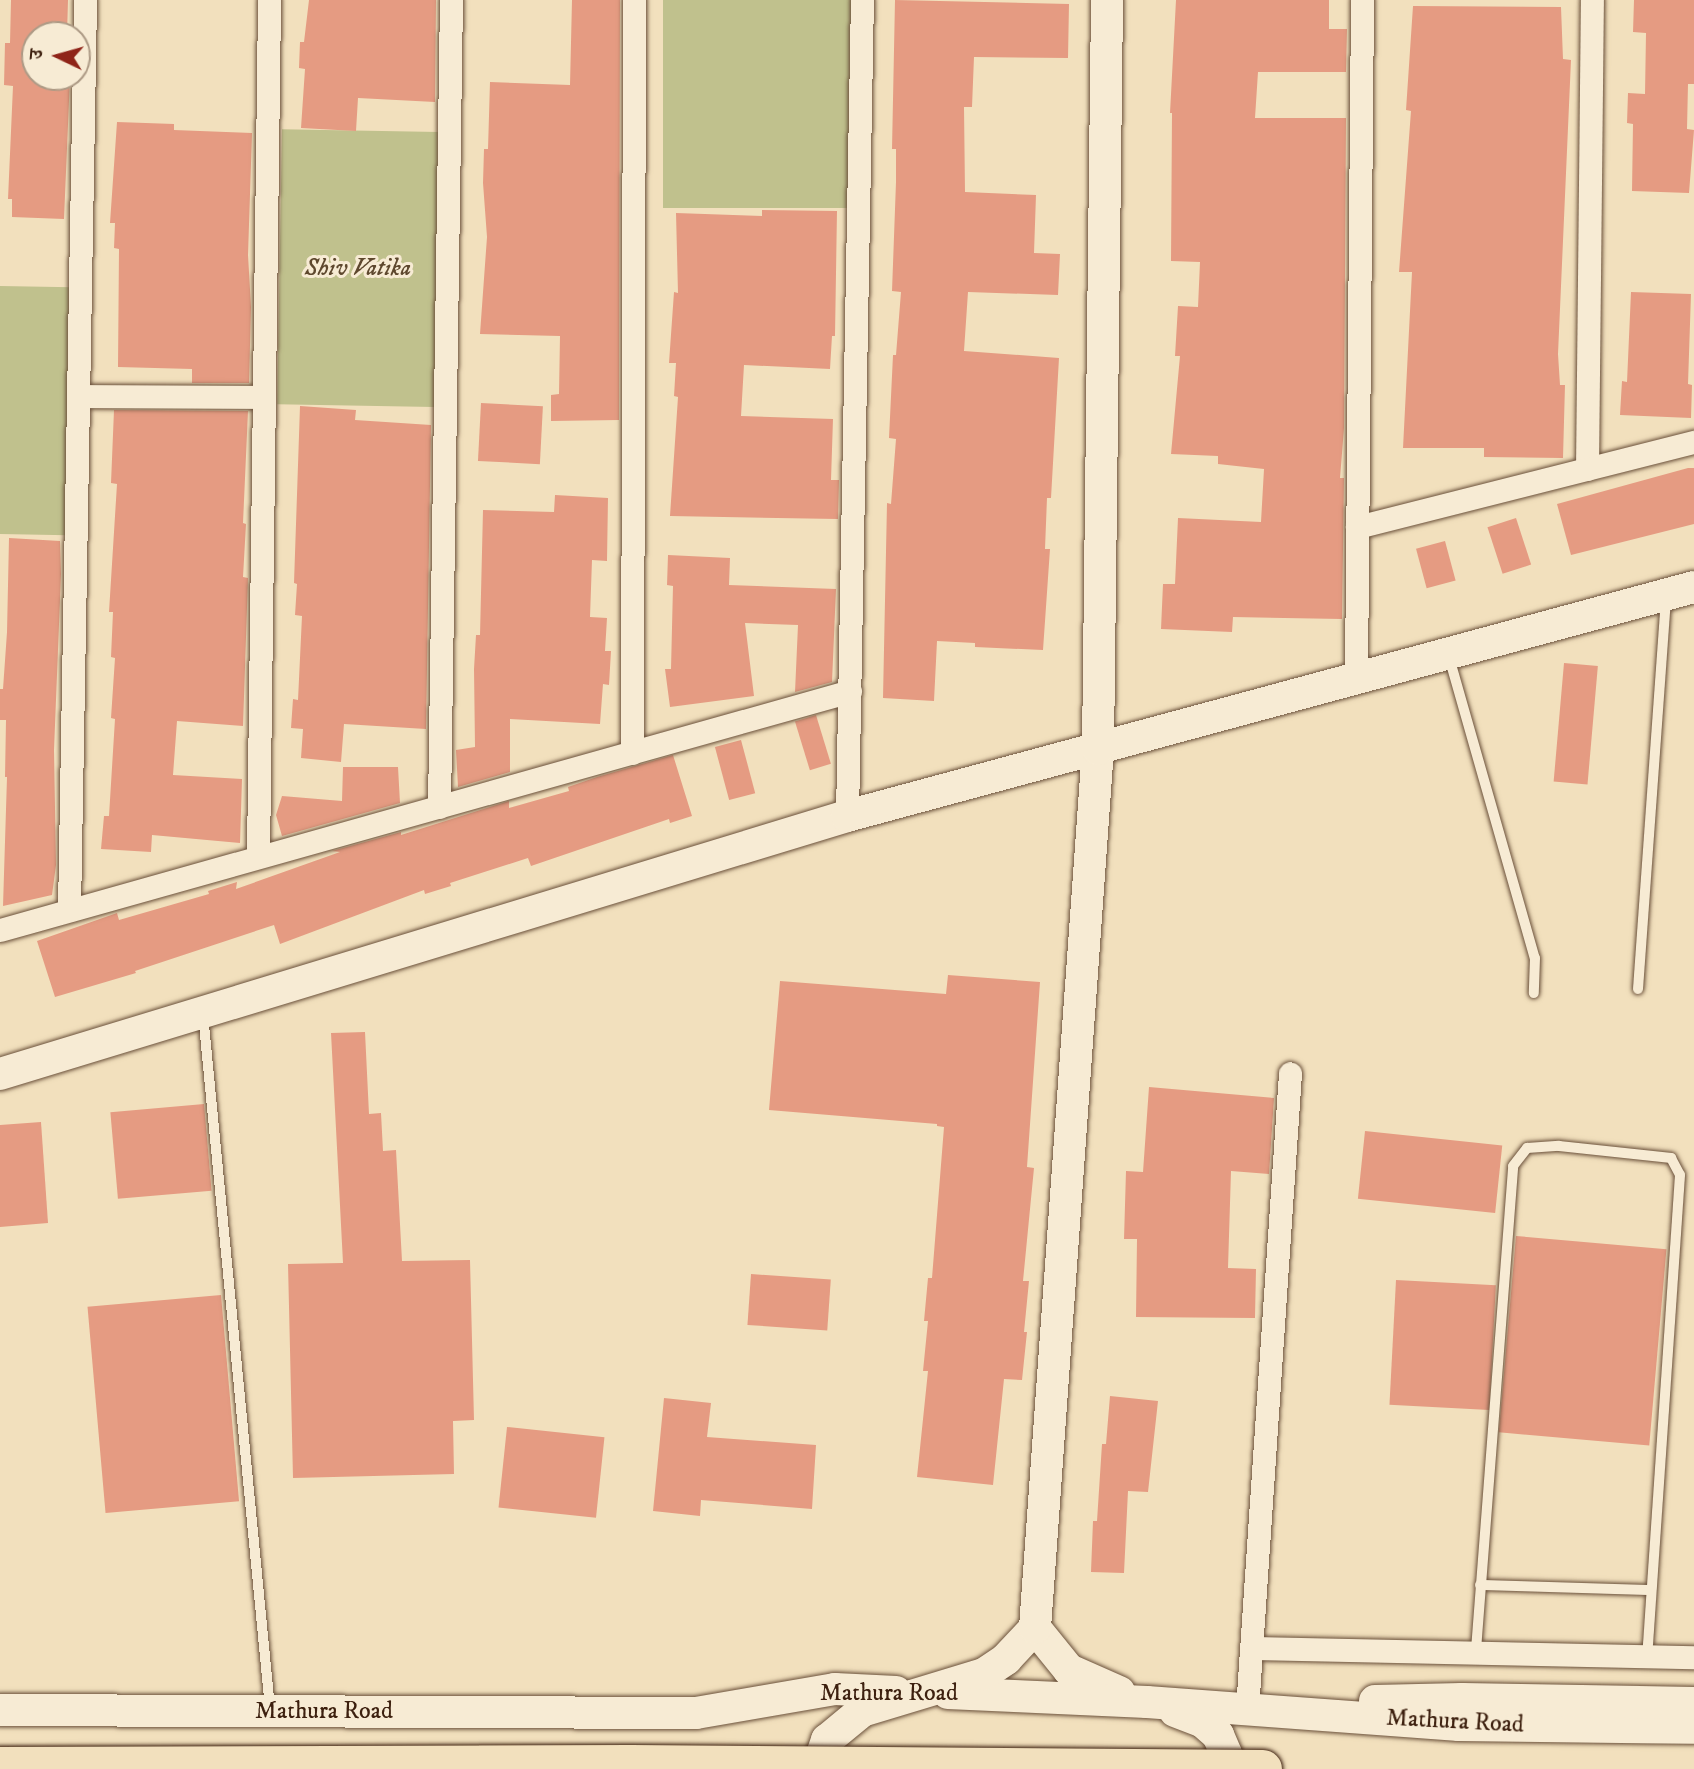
<!DOCTYPE html>
<meta charset="utf-8">
<style>
body{margin:0}
#map{position:relative;width:1694px;height:1769px;overflow:hidden;background:#f2e0bd;font-family:"IM FELL DW Pica","Noto Serif Devanagari",serif}
div>[style]{position:absolute}
.green>*{inset:0;background:#c0c18d;transform-origin:0 0}
.building>*{inset:0;background:#e59b82;transform-origin:0 0}
.roads{filter:drop-shadow(0 0 2px #6a503a) drop-shadow(0 0 2px #6a503a)}
.lane>*{height:10px;margin:-5px;padding:0 5px;transform-origin:5px;border-radius:5px;background:#f7ebd4}
.street>*{height:23px;margin:-11.5px;padding:0 11.5px;transform-origin:11.5px;border-radius:11.5px;background:#f7ebd4}
.secondary>*{height:32px;margin:-16px;padding:0 16px;transform-origin:16px;border-radius:16px;background:#f7ebd4}
.bridges{filter:drop-shadow(0 0 2px #3d200f) drop-shadow(0 0 2px #3d200f)}
.highway-bridge>*{height:38px;margin:-19px;padding:0 19px;transform-origin:19px;border-radius:19px;background:#f2e0bd}
span{translate:-50% -50%;white-space:nowrap;text-align:center;line-height:1.15;-webkit-text-stroke:6px #f7ebd4;paint-order:stroke}
.park-label{font-size:24px;color:#5e482e;font-style:italic}
.street-label{font-size:24px;color:#3d200f}
.north{position:absolute;left:21px;top:21px;width:70px;height:70px;box-sizing:border-box;background:#f7ebd4;border:2px solid #ad9a85;border-radius:50%;rotate:275deg;font-size:19px;font-weight:700;line-height:28px;text-align:center;color:#3d200f}
.north::after{content:'';display:block;margin:auto;width:24px;height:32px;background:#8f2418;clip-path:polygon(50% 0,100% 100%,50% 72%,0 100%)}
</style>
<div id="map">
<div class="green">
<i style="left:663px;top:0;width:188px;height:208px"></i>
<i style="left:439px;top:132px;width:275px;height:157px;rotate:91deg"></i>
<i style="left:0;top:286px;width:72px;height:248px;rotate:1deg"></i>
</div>
<div class="building">
<i style="clip-path:polygon(11px 0,68px 0,67px 35px,35px 35px,35px 77px,70px 77px,64px 219px,12px 217px,12px 199px,8px 199px,13px 86px,4px 85px,5px 43px,10px 43px)"></i>
<i style="clip-path:polygon(309px 0,436px 0,435px 102px,358px 98px,356px 131px,301px 128px,305px 69px,299px 68px,300px 42px,304px 42px)"></i>
<i style="clip-path:polygon(572px 0,620px 0,619px 420px,551px 421px,551px 395px,559px 394px,560px 336px,480px 334px,487px 237px,483px 183px,484px 149px,488px 149px,490px 82px,570px 85px)"></i>
<i style="clip-path:polygon(895px 0,1069px 4px,1068px 58px,974px 57px,972px 107px,964px 107px,965px 192px,1036px 195px,1034px 253px,1060px 254px,1058px 295px,968px 292px,964px 351px,1059px 358px,1051px 498px,1047px 498px,1045px 549px,1050px 549px,1043px 650px,975px 647px,975px 643px,937px 641px,934px 701px,883px 698px,887px 503px,891px 504px,896px 439px,889px 438px,893px 355px,896px 355px,901px 292px,892px 291px,896px 182px,896px 149px,892px 149px)"></i>
<i style="clip-path:polygon(1176px 0,1329px 0,1329px 29px,1347px 29px,1346px 72px,1258px 72px,1255px 118px,1346px 118px,1344px 428px,1340px 478px,1344px 478px,1342px 619px,1233px 617px,1232px 632px,1161px 629px,1163px 584px,1175px 584px,1178px 518px,1261px 522px,1264px 469px,1218px 464px,1218px 456px,1171px 454px,1180px 356px,1175px 356px,1178px 306px,1198px 307px,1200px 262px,1171px 261px,1172px 113px,1170px 113px)"></i>
<i style="clip-path:polygon(1634px 0,1694px 0,1694px 84px,1688px 84px,1687px 129px,1694px 130px,1689px 193px,1632px 191px,1633px 124px,1627px 123px,1628px 93px,1645px 94px,1646px 33px,1633px 32px)"></i>
<i style="clip-path:polygon(1413px 6px,1561px 7px,1563px 59px,1571px 60px,1558px 354px,1560px 385px,1565px 385px,1563px 458px,1484px 457px,1484px 448px,1403px 448px,1412px 272px,1399px 272px,1411px 111px,1406px 110px)"></i>
<i style="clip-path:polygon(117px 122px,174px 124px,174px 130px,252px 133px,248px 255px,251px 307px,249px 383px,192px 383px,192px 369px,118px 367px,119px 249px,114px 248px,115px 223px,110px 223px)"></i>
<i style="clip-path:polygon(762px 210px,837px 211px,835px 336px,832px 336px,830px 369px,744px 365px,741px 416px,833px 419px,831px 480px,839px 480px,838px 519px,670px 516px,678px 397px,674px 396px,676px 363px,669px 363px,674px 292px,678px 293px,676px 213px,762px 216px)"></i>
<i style="clip-path:polygon(1631px 292px,1691px 294px,1688px 384px,1692px 385px,1691px 418px,1620px 415px,1622px 381px,1627px 382px)"></i>
<i style="left:481px;top:403px;width:62px;height:58px;rotate:3deg"></i>
<i style="clip-path:polygon(300px 406px,356px 410px,355px 420px,431px 425px,426px 729px,344px 724px,341px 762px,301px 758px,303px 729px,291px 728px,293px 699px,298px 700px,302px 616px,295px 615px,297px 584px,294px 583px)"></i>
<i style="clip-path:polygon(114px 410px,248px 411px,243px 523px,246px 524px,243px 577px,248px 578px,243px 726px,177px 721px,173px 775px,242px 779px,240px 843px,152px 835px,151px 852px,101px 849px,104px 816px,109px 816px,115px 719px,111px 718px,115px 658px,111px 657px,113px 612px,109px 612px,117px 484px,111px 483px)"></i>
<i style="clip-path:polygon(1688px 468px,1694px 468px,1694px 524px,1571px 555px,1557px 504px)"></i>
<i style="clip-path:polygon(555px 495px,608px 498px,607px 561px,592px 560px,590px 617px,607px 618px,605px 651px,611px 651px,609px 685px,603px 684px,600px 724px,510px 719px,510px 772px,458px 787px,456px 750px,475px 747px,474px 669px,476px 635px,480px 635px,483px 510px,554px 512px)"></i>
<i style="left:1516px;top:518px;width:49px;height:30px;rotate:72deg"></i>
<i style="clip-path:polygon(9px 538px,60px 541px,61px 574px,54px 750px,56px 865px,52px 895px,3px 906px,7px 777px,5px 777px,6px 720px,0 720px,0 689px,3px 689px,7px 632px)"></i>
<i style="left:1445px;top:541px;width:41px;height:30px;rotate:75deg"></i>
<i style="clip-path:polygon(668px 555px,730px 558px,729px 585px,836px 589px,832px 682px,795px 692px,798px 625px,745px 623px,754px 696px,670px 707px,665px 669px,671px 669px,673px 586px,667px 585px)"></i>
<i style="left:1564px;top:663px;width:34px;height:119px;rotate:5deg"></i>
<i style="left:816px;top:715px;width:51px;height:22px;rotate:73deg"></i>
<i style="left:741px;top:740px;width:55px;height:27px;rotate:75deg"></i>
<i style="clip-path:polygon(673px 755px,692px 816px,670px 823px,669px 819px,531px 866px,528px 858px,450px 883px,451px 886px,425px 894px,424px 890px,280px 944px,274px 925px,135px 971px,136px 973px,55px 997px,37px 941px,117px 913px,119px 920px,209px 894px,208px 891px,237px 882px,236px 889px,340px 852px,332px 851px,401px 832px,401px 835px,509px 801px,509px 808px,569px 791px,568px 787px,597px 777px)"></i>
<i style="clip-path:polygon(343px 767px,398px 767px,400px 803px,282px 836px,276px 815px,282px 796px,342px 801px)"></i>
<i style="clip-path:polygon(948px 975px,1040px 982px,1027px 1167px,1034px 1168px,1023px 1281px,1029px 1281px,1024px 1332px,1027px 1332px,1022px 1380px,1004px 1379px,993px 1485px,917px 1477px,928px 1371px,923px 1371px,928px 1321px,924px 1321px,928px 1278px,932px 1278px,944px 1127px,937px 1126px,937px 1124px,769px 1110px,780px 981px,946px 994px)"></i>
<i style="clip-path:polygon(365px 1032px,369px 1114px,381px 1113px,383px 1151px,396px 1150px,402px 1261px,470px 1260px,474px 1420px,453px 1421px,454px 1474px,293px 1478px,288px 1264px,343px 1263px,331px 1033px)"></i>
<i style="clip-path:polygon(1149px 1087px,1274px 1098px,1269px 1174px,1231px 1171px,1228px 1268px,1256px 1269px,1255px 1318px,1136px 1317px,1137px 1239px,1124px 1239px,1126px 1171px,1143px 1172px)"></i>
<i style="left:204px;top:1104px;width:87px;height:94px;rotate:85deg"></i>
<i style="clip-path:polygon(41px 1122px,48px 1223px,0 1227px,0 1125px)"></i>
<i style="left:1365px;top:1131px;width:138px;height:68px;rotate:6deg"></i>
<i style="left:1516px;top:1236px;width:151px;height:197px;rotate:5deg"></i>
<i style="left:751px;top:1274px;width:80px;height:51px;rotate:4deg"></i>
<i style="left:1396px;top:1280px;width:100px;height:125px;rotate:3deg"></i>
<i style="left:221px;top:1295px;width:207px;height:134px;rotate:85deg"></i>
<i style="clip-path:polygon(1110px 1396px,1158px 1401px,1148px 1492px,1128px 1491px,1124px 1573px,1091px 1572px,1093px 1521px,1097px 1521px,1102px 1444px,1106px 1444px)"></i>
<i style="clip-path:polygon(664px 1398px,711px 1403px,707px 1437px,816px 1445px,812px 1509px,701px 1500px,700px 1516px,653px 1511px)"></i>
<i style="left:507px;top:1427px;width:98px;height:81px;rotate:6deg"></i>
</div>
<div class="roads">
<div class="lane">
<i style="left:1449px;top:657px;width:313px;rotate:74.1deg"></i>
<i style="left:1535px;top:958px;width:35px;rotate:92deg"></i>
<i style="left:1638px;top:989px;width:393px;rotate:-85.9deg"></i>
<i style="left:203px;top:1014px;width:698px;rotate:84.49deg"></i>
<i style="left:1480px;top:1585px;width:171px;rotate:1.7deg"></i>
<i style="left:1476px;top:1650px;width:485px;rotate:-85.6deg"></i>
<i style="left:1513px;top:1166px;width:23px;rotate:-52deg"></i>
<i style="left:1527px;top:1148px;width:32px;rotate:-4deg"></i>
<i style="left:1559px;top:1146px;width:113px;rotate:6.1deg"></i>
<i style="left:1671px;top:1158px;width:19px;rotate:62deg"></i>
<i style="left:1680px;top:1175px;width:479px;rotate:93.9deg"></i>
</div>
<div class="street">
<i style="left:78px;top:396px;width:185px;rotate:0.3deg"></i>
<i style="left:1587px;top:469px;width:469px;rotate:-89.4deg"></i>
<i style="left:1357px;top:527px;width:348px;rotate:-14.2deg"></i>
<i style="left:1356px;top:676px;width:676px;rotate:-89.49deg"></i>
<i style="left:632px;top:753px;width:753px;rotate:-89.85deg"></i>
<i style="left:439px;top:807px;width:807px;rotate:-89.15deg"></i>
<i style="left:847px;top:816px;width:816px;rotate:-88.95deg"></i>
<i style="left:258px;top:855px;width:855px;rotate:-89.26deg"></i>
<i style="left:69px;top:910px;width:910px;rotate:-88.99deg"></i>
<i style="left:0;top:930px;width:883px;rotate:-15.7deg"></i>
<i style="left:1253px;top:1648px;width:441px;rotate:1.2deg"></i>
<i style="left:1247px;top:1709px;width:637px;rotate:-86.13deg"></i>
</div>
<div class="secondary">
<i style="left:0;top:1074px;width:885px;rotate:-16.94deg"></i>
<i style="left:847px;top:816px;width:877px;rotate:-15.13deg"></i>
<i style="left:1035px;top:1628px;width:54px;rotate:51deg"></i>
<i style="left:1069px;top:1670px;width:55px;rotate:23.7deg"></i>
<i style="left:948px;top:1693px;width:199px;rotate:2.6deg"></i>
<i style="left:1147px;top:1702px;width:313px;rotate:4.2deg"></i>
<i style="left:1459px;top:1725px;width:235px;rotate:0.7deg"></i>
<i style="left:1375px;top:1701px;width:87px;rotate:-1.3deg"></i>
<i style="left:1462px;top:1699px;width:232px;rotate:1deg"></i>
<i style="left:0;top:1710px;width:696px;rotate:0.25deg"></i>
<i style="left:696px;top:1713px;width:141px;rotate:-9.8deg"></i>
<i style="left:835px;top:1689px;width:61px;rotate:2.8deg"></i>
<i style="left:1175px;top:1711px;width:30px;rotate:21deg"></i>
<i style="left:1203px;top:1722px;width:20px;rotate:41deg"></i>
<i style="left:1218px;top:1735px;width:21px;rotate:67deg"></i>
<i style="left:1226px;top:1754px;width:15px;rotate:86deg"></i>
<i style="left:817px;top:1769px;width:31px;rotate:-71deg"></i>
<i style="left:827px;top:1740px;width:45px;rotate:-39.6deg"></i>
<i style="left:862px;top:1711px;width:127px;rotate:-16.9deg"></i>
<i style="left:984px;top:1674px;width:27px;rotate:-34deg"></i>
<i style="left:1006px;top:1659px;width:42px;rotate:-46.9deg"></i>
<i style="left:1035px;top:1628px;width:881px;rotate:-85.9deg"></i>
<i style="left:1098px;top:749px;width:749px;rotate:-89.31deg"></i>
</div>
</div>
<div class="bridges">
<div class="highway-bridge">
<i style="left:0;top:1766px;width:631px;rotate:-0.18deg"></i>
<i style="left:631px;top:1764px;width:632px;rotate:0.45deg"></i>
</div>
</div>
<div class="park-label">
<span style="left:358px;top:269px">Shiv Vatika</span>
</div>
<div class="street-label">
<span style="left:889px;top:1694px">Mathura Road</span>
<span style="left:324px;top:1712px">Mathura Road</span>
<span style="left:1455px;top:1722px;rotate:3deg">Mathura Road</span>
</div>
<div class="north">उ</div>
</div>
